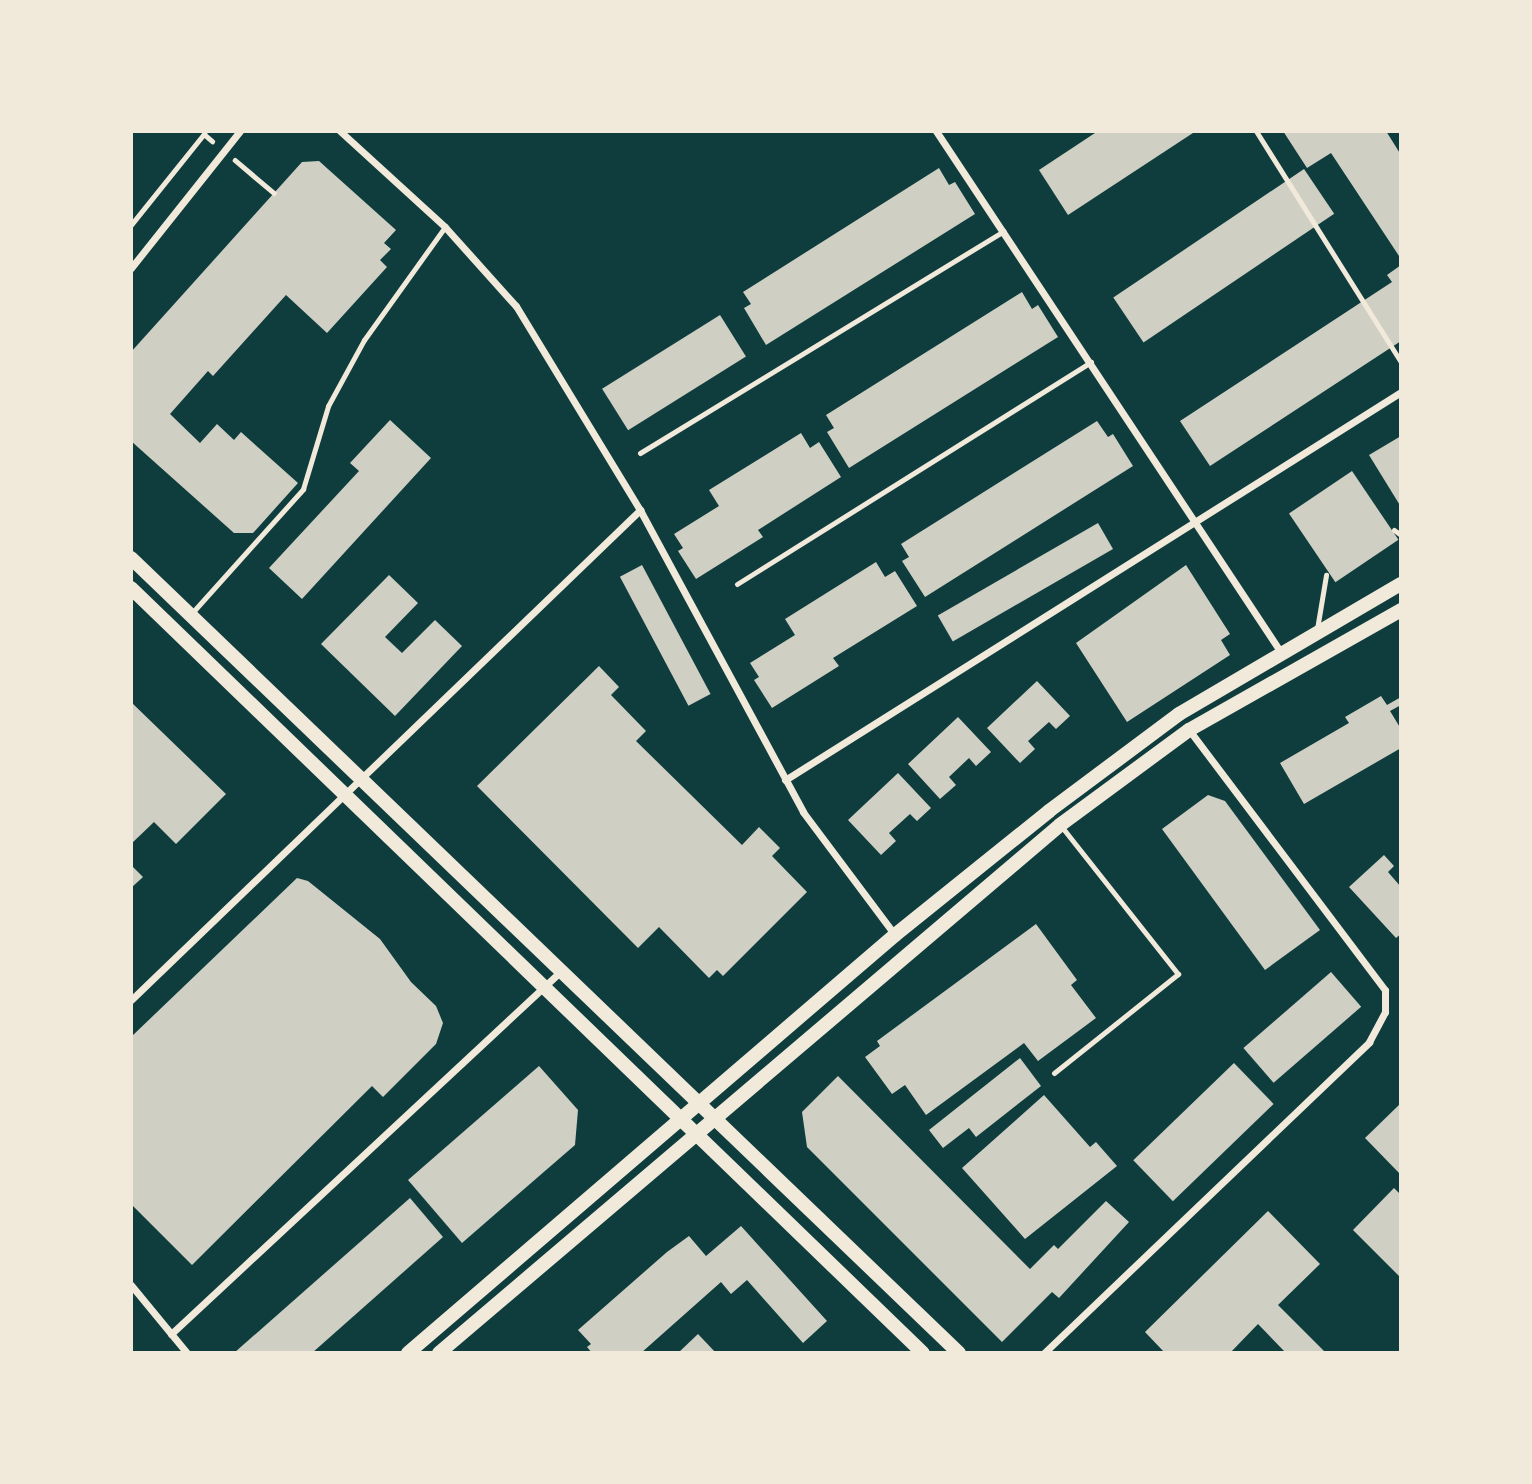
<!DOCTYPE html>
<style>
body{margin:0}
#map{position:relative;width:1532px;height:1484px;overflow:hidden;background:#0f3d3e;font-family:"Alegreya Sans",sans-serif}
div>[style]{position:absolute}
.building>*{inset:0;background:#cfcfc3;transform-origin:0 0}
.path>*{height:4.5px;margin:-2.25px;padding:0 2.25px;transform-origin:2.25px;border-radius:2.25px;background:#f1e9da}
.service>*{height:5px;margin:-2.5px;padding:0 2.5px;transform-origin:2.5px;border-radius:2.5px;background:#f1e9da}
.minor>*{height:7px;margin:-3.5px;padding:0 3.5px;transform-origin:3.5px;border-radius:3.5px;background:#f1e9da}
.secondary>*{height:14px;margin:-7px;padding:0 7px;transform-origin:7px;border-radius:7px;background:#f1e9da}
span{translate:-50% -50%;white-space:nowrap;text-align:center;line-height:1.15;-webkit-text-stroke:7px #f1e9da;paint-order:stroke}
.frame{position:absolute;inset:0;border:133px solid #f1e9da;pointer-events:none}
</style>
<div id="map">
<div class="building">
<i style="clip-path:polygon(1098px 131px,1196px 131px,1068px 215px,1039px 170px)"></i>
<i style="clip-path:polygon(1283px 131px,1386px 131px,1401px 155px,1401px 259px,1331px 153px,1307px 168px)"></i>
<i style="clip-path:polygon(319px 161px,396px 230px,384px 243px,391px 249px,380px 260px,387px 267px,327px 333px,286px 295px,213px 376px,208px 371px,170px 414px,200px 443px,217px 424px,234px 440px,241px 432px,298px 483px,253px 533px,234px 533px,131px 441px,131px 352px,302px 162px)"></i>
<i style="clip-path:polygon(939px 168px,949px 185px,955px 182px,975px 214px,766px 345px,744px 308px,751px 304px,743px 292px)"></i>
<i style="left:1304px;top:169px;width:54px;height:230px;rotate:56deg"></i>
<i style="clip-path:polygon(1401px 265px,1401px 341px,1210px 466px,1180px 421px,1392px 282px,1387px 275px)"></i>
<i style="clip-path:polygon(1022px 292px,1032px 309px,1038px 305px,1058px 337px,849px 468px,827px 432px,834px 428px,826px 415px)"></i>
<i style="left:720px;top:315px;width:49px;height:139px;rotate:58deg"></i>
<i style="clip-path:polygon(390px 420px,431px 458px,302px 599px,269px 568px,359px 471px,350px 463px)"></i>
<i style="clip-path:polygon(1097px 421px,1108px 437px,1113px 434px,1133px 466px,925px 597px,902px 561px,909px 557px,901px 544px)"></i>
<i style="clip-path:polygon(801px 433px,810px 448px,819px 442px,841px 477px,758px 530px,763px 537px,696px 579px,678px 551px,683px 548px,674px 534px,719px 506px,709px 490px)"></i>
<i style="clip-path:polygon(1401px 436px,1401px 507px,1369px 455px)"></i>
<i style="left:1352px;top:471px;width:83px;height:76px;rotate:56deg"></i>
<i style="left:1098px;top:523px;width:30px;height:185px;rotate:60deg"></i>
<i style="clip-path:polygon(876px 562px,885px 577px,895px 571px,917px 606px,833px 658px,839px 666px,772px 708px,754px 680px,759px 677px,750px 663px,795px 635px,785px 619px)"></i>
<i style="left:642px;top:565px;width:146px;height:25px;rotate:62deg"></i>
<i style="clip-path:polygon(1186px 565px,1230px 634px,1221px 640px,1230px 655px,1127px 722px,1076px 643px)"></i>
<i style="clip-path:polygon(389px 575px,418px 603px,385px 637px,402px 653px,435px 620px,462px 646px,395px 716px,321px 644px)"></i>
<i style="clip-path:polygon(599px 666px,619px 687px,611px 695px,646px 731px,636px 741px,742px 845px,759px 827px,780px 848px,772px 856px,807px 892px,723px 976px,717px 970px,709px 978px,659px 927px,638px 948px,477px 786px)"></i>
<i style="clip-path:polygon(1037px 681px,1070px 716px,1056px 729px,1049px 722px,1028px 741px,1035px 749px,1020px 763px,987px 728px)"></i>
<i style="clip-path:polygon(1381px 696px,1387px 705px,1401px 697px,1401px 705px,1390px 711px,1401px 729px,1401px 748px,1304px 804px,1280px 763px,1349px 723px,1345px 717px)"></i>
<i style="clip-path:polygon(131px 702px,226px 794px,176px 844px,154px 822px,131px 844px)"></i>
<i style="clip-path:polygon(958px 717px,991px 752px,976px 766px,969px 758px,949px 777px,956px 785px,940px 799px,908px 764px)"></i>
<i style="clip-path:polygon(898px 773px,931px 808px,917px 821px,910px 814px,889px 833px,896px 841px,881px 855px,848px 820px)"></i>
<i style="clip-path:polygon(1208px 795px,1225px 801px,1320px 930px,1265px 970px,1162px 829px)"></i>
<i style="clip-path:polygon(1384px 855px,1394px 866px,1388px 872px,1401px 887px,1401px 934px,1396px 938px,1349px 887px)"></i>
<i style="clip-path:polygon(131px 865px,143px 877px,131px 888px)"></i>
<i style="clip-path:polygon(297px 878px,308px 881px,380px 939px,411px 982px,436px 1006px,443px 1023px,436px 1044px,383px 1097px,372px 1086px,192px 1265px,131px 1204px,131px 1037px)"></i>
<i style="clip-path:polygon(1036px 924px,1077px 980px,1071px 985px,1096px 1018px,1038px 1061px,1024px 1043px,926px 1115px,905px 1085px,892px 1094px,865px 1057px,880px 1046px,877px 1041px)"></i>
<i style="left:1331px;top:972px;width:46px;height:116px;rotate:49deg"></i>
<i style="clip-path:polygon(1020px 1058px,1041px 1086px,976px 1137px,969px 1128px,943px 1148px,929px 1130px)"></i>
<i style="left:1234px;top:1063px;width:57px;height:140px;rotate:46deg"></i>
<i style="clip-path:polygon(539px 1066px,578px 1110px,575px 1145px,462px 1243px,408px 1180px)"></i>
<i style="clip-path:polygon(838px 1076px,1030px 1269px,1054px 1245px,1058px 1249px,1106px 1201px,1129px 1222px,1059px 1298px,1052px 1292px,1002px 1342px,807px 1147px,802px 1112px)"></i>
<i style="clip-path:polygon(1044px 1095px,1090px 1147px,1096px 1142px,1117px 1166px,1025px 1239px,962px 1168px)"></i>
<i style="clip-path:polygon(1401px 1103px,1401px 1175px,1365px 1138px)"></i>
<i style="clip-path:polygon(1394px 1188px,1401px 1195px,1401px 1278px,1353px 1230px)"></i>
<i style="clip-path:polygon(410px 1198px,443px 1237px,312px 1353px,234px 1353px)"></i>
<i style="clip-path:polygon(1268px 1211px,1320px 1264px,1278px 1305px,1326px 1353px,1286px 1353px,1258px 1324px,1230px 1353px,1165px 1353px,1145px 1332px)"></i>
<i style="clip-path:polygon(741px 1226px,827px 1321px,803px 1343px,747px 1280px,731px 1294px,721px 1282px,641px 1353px,592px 1353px,587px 1347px,591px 1344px,578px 1330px,667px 1252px,689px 1236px,706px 1256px)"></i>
<i style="clip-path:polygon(698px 1334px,716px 1353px,678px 1353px)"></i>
</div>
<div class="path">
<i style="left:235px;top:160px;width:51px;rotate:40.2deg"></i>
<i style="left:131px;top:225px;width:117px;rotate:-51.3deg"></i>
<i style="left:204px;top:134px;width:11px;rotate:41deg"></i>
</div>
<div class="service">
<i style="left:1256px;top:131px;width:273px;rotate:57.9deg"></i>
<i style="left:640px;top:453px;width:426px;rotate:-31.4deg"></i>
<i style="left:1394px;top:530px;width:9px;rotate:36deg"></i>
<i style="left:737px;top:584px;width:418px;rotate:-32.1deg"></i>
<i style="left:191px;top:614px;width:168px;rotate:-48.1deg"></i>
<i style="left:303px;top:489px;width:87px;rotate:-73.2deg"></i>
<i style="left:328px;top:406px;width:75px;rotate:-61.4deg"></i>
<i style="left:364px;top:340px;width:139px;rotate:-54.4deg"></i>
<i style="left:1317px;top:629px;width:55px;rotate:-80.5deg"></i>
<i style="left:1054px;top:1073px;width:159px;rotate:-38.6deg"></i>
<i style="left:1178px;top:974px;width:189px;rotate:-128.3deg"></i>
</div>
<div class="minor">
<i style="left:340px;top:131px;width:142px;rotate:42.4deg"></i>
<i style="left:445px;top:227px;width:106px;rotate:48.1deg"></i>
<i style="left:516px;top:306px;width:239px;rotate:58.7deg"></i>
<i style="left:640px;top:510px;width:343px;rotate:61.6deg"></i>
<i style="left:803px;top:812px;width:154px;rotate:53.2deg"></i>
<i style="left:936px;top:131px;width:623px;rotate:56.51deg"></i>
<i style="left:131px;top:268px;width:175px;rotate:-51.5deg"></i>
<i style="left:785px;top:780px;width:728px;rotate:-32.21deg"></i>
<i style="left:131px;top:1000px;width:707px;rotate:-43.91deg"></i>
<i style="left:131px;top:1285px;width:88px;rotate:50.5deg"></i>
<i style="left:171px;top:1334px;width:533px;rotate:-42.95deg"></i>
<i style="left:1044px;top:1353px;width:450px;rotate:-43.7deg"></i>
<i style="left:1369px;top:1042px;width:34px;rotate:-62deg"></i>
<i style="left:1385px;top:1012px;width:22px;rotate:-90deg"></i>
<i style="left:1385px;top:990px;width:326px;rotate:-127deg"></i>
</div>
<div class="secondary">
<i style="left:131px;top:558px;width:1148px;rotate:43.84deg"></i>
<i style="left:131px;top:588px;width:1101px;rotate:44.01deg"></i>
<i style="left:408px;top:1353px;width:642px;rotate:-40.64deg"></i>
<i style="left:895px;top:935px;width:198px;rotate:-38.8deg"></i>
<i style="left:1049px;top:811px;width:162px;rotate:-36.7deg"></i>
<i style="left:1179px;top:714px;width:257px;rotate:-30.4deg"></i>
<i style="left:439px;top:1353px;width:815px;rotate:-40.37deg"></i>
<i style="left:1060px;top:825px;width:160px;rotate:-36.4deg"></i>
<i style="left:1189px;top:730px;width:244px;rotate:-29.5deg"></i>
</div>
<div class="frame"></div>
</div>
